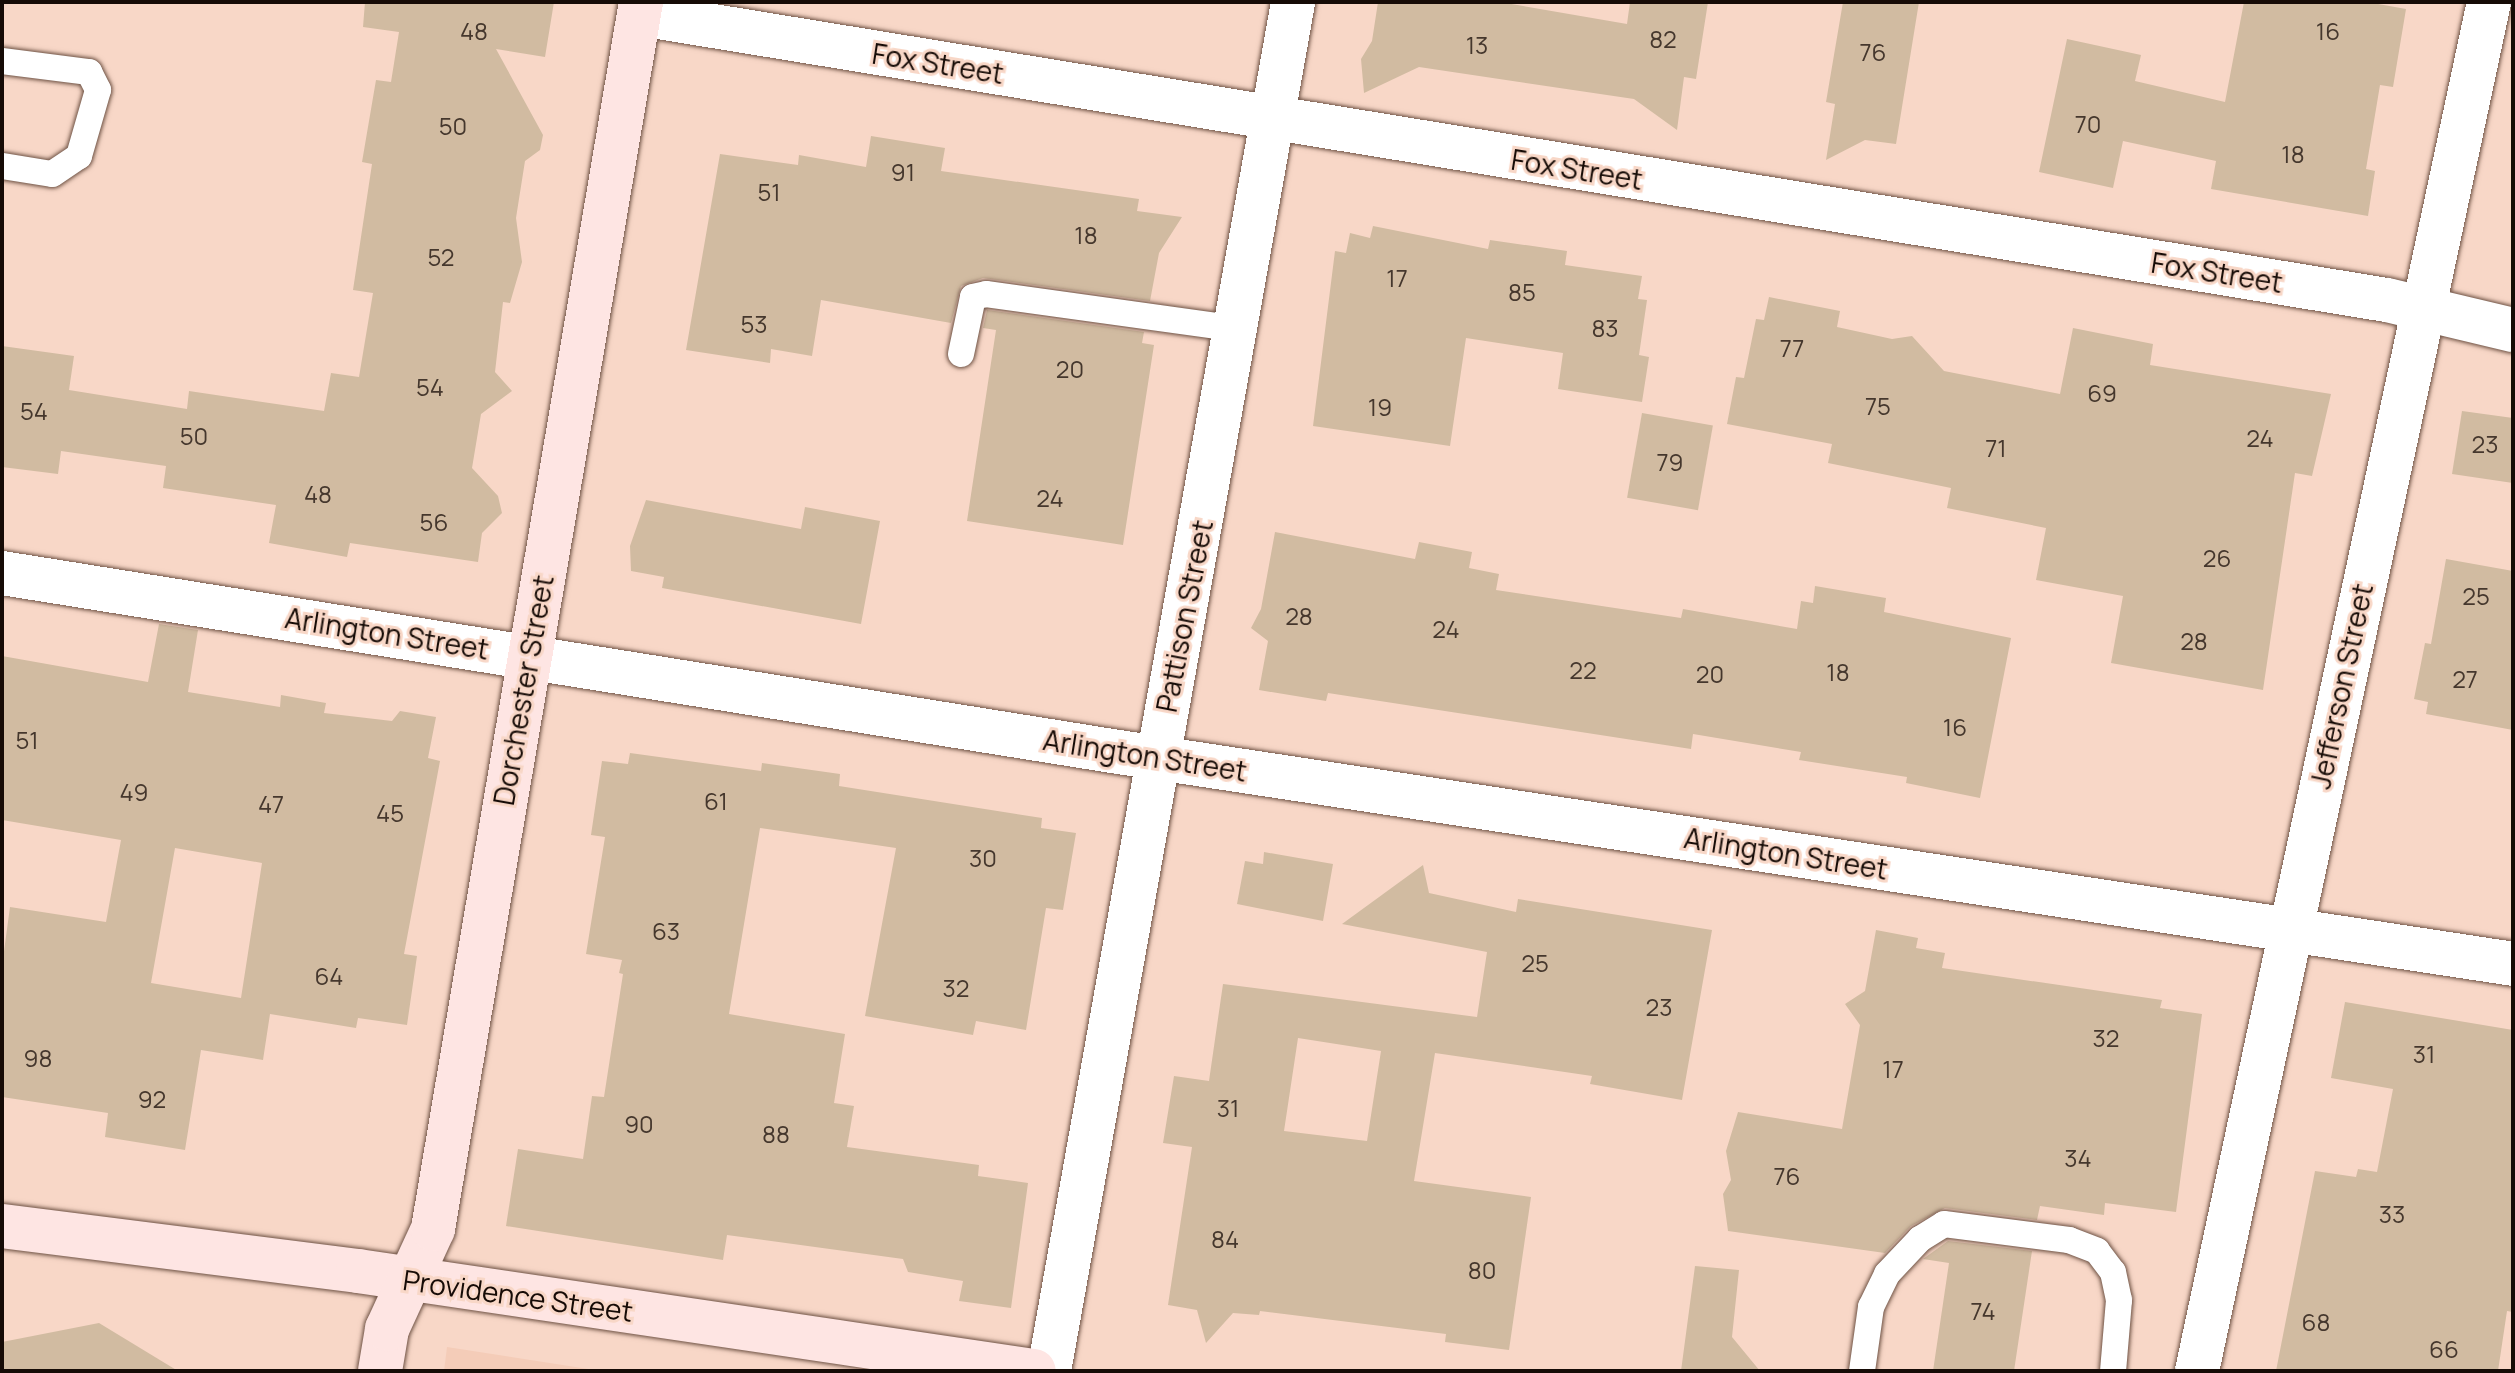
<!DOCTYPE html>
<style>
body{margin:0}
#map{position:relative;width:2515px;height:1373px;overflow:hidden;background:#f8d7c7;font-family:Manrope,sans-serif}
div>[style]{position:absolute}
.built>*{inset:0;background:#f4ccb8}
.building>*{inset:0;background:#d1bba1;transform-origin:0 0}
.roads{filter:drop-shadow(0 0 2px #6e5244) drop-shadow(0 0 2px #6e5244)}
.lane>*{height:26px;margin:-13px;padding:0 13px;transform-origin:13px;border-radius:13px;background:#fff}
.street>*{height:44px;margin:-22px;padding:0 22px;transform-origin:22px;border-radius:22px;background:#fff}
.secondary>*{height:44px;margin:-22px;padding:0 22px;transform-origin:22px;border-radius:22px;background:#fee5e3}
span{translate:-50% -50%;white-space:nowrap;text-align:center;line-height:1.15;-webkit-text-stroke:6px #f8d7c7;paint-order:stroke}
.number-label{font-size:24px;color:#45372d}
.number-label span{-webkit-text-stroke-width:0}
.street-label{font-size:28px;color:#160b06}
.frame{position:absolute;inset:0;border:4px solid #160b06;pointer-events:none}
</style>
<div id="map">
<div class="built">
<i style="clip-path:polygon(447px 1347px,601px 1371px,444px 1371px)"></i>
</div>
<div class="building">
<i style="clip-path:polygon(365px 2px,554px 2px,545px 57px,496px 49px,543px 135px,540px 150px,525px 161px,516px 218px,522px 262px,510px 303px,503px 302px,495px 372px,512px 391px,481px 414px,472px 468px,498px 496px,502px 513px,482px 533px,478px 562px,350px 543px,347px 557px,269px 543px,276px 505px,163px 488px,166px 466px,61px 451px,58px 474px,2px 467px,2px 346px,74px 356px,69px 390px,187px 409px,189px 391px,324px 411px,331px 373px,359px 377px,373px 293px,353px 290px,372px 164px,362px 162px,376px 80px,391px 82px,399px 32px,363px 27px)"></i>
<i style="clip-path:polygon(1378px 2px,1500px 2px,1627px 24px,1630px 2px,1708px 2px,1696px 79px,1684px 77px,1677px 130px,1634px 99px,1419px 67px,1364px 93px,1361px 59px,1372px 41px)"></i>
<i style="clip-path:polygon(1843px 2px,1919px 2px,1896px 144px,1865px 140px,1826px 160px,1835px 104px,1826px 102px)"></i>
<i style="clip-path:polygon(2244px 2px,2367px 2px,2406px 9px,2393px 87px,2380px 85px,2366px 169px,2375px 171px,2368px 216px,2211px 189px,2216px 161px,2123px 141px,2113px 188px,2039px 172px,2067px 39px,2141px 55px,2135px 81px,2225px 102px)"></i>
<i style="clip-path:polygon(871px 136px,945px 148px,941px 171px,1139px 199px,1137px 211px,1182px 217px,1159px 253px,1150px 301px,983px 278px,961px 286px,951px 323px,821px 300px,812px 356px,771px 349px,770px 363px,686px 350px,720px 154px,798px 165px,799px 155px,866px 167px)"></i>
<i style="clip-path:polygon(1373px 226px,1488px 249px,1490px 240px,1567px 251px,1565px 265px,1642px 276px,1638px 299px,1647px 300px,1639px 355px,1649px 357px,1642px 402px,1558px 389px,1563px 353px,1466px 338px,1450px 446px,1313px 426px,1335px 251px,1346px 253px,1350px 233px,1370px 238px)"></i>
<i style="clip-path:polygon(1769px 297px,1840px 311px,1837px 327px,1892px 339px,1912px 336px,1944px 371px,2060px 394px,2073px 328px,2153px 344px,2150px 365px,2331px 394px,2312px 476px,2295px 473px,2263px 690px,2111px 663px,2123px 596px,2036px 580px,2046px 528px,1947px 508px,1951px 488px,1828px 463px,1832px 444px,1727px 424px,1736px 377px,1744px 378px,1756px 319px,1764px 320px)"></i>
<i style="clip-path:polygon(987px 310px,1144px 332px,1142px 343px,1154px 345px,1123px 545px,967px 521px,996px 330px,983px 328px)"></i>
<i style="clip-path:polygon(2462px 411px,2513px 418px,2513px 483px,2452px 474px)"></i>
<i style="left:1642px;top:413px;width:72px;height:86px;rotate:10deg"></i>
<i style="clip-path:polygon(646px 500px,801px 529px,805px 507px,880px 521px,861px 624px,662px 588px,664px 577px,631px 571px,630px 546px)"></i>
<i style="clip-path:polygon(1275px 532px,1415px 559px,1419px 542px,1472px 552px,1469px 568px,1499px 574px,1496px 590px,1681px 618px,1683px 609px,1797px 629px,1801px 601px,1813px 603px,1815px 586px,1886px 598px,1884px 612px,2011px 638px,1980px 798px,1906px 783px,1907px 777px,1799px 760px,1801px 752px,1693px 734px,1691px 749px,1328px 693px,1326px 701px,1259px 690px,1268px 641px,1251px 628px,1261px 609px)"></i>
<i style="clip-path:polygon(2446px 559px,2513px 571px,2513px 730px,2426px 714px,2428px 702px,2414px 699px,2425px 643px,2431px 644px)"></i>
<i style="clip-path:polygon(evenodd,159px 624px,198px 630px,188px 692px,280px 707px,281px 695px,326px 703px,324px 713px,392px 721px,400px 711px,436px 717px,428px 758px,440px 761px,404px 954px,417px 956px,407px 1025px,358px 1018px,356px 1028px,270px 1014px,263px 1060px,201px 1050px,185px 1150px,105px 1137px,108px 1113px,2px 1097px,2px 966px,10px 907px,106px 922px,121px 840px,2px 820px,2px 656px,148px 682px,159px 624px,175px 848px,262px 863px,241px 998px,151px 983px,175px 848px)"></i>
<i style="clip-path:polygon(630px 753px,761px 771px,762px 763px,840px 774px,839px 786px,1042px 818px,1041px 828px,1076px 833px,1063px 910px,1046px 908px,1026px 1030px,976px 1021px,973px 1035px,865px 1016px,896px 848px,760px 828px,729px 1014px,845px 1034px,834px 1103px,854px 1106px,847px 1147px,979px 1165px,978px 1176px,1028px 1183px,1011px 1308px,959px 1301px,963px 1281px,908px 1272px,903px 1259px,727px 1235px,723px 1260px,506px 1226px,518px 1149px,583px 1159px,592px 1096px,604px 1097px,623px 974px,619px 973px,622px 960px,586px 954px,605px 837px,591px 835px,602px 761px,628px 764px)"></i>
<i style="clip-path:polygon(1264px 852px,1333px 864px,1323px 921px,1237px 904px,1245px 861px,1263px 864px)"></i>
<i style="clip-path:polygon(evenodd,1423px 865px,1429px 893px,1516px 912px,1518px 899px,1712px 930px,1682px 1100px,1590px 1084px,1592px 1076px,1435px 1053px,1414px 1181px,1531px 1197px,1509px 1350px,1445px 1342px,1446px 1334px,1260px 1311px,1259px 1315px,1233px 1313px,1206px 1343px,1197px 1310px,1168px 1305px,1192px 1147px,1163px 1143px,1174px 1076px,1209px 1081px,1223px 984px,1477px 1017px,1487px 952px,1342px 924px,1423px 865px,1298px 1038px,1381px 1051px,1367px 1141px,1284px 1131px,1298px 1038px)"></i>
<i style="clip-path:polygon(1876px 930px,1918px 938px,1916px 948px,1945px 953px,1942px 968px,2162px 1000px,2160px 1008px,2202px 1014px,2176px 1212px,2105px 1203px,2104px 1215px,2040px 1206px,2037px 1220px,1945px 1208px,1911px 1226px,1885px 1253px,1728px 1231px,1723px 1194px,1731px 1180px,1726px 1151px,1738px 1112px,1842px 1129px,1860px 1025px,1845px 1004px,1865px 991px)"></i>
<i style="clip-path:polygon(2345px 1002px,2513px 1030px,2513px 1312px,2507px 1311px,2498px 1371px,2276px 1371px,2315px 1171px,2356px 1177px,2358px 1169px,2377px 1172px,2393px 1089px,2331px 1078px)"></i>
<i style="clip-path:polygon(1948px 1241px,2032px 1251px,2014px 1371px,1933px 1371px,1949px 1263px,1923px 1259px)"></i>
<i style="clip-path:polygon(1695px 1266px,1739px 1270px,1732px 1337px,1760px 1371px,1681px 1371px)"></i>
<i style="clip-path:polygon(99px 1323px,178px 1371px,2px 1371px,2px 1342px)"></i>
</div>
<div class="roads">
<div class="lane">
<i style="left:2px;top:61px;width:88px;rotate:7.2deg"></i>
<i style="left:89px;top:72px;width:20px;rotate:63deg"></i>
<i style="left:98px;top:90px;width:69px;rotate:106.1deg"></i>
<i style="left:79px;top:156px;width:32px;rotate:146deg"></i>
<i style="left:52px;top:174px;width:51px;rotate:-170.9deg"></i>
<i style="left:961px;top:354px;width:58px;rotate:-78.1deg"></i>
<i style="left:973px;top:297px;width:13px;rotate:-13deg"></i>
<i style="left:986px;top:294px;width:254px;rotate:7.9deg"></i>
<i style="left:1862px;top:1371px;width:65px;rotate:-82deg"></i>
<i style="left:1871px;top:1307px;width:37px;rotate:-64deg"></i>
<i style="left:1887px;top:1274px;width:48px;rotate:-46.7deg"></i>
<i style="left:1920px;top:1239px;width:28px;rotate:-32deg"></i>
<i style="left:1944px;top:1224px;width:126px;rotate:7.3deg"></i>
<i style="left:2069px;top:1240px;width:30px;rotate:21deg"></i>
<i style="left:2097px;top:1251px;width:26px;rotate:53deg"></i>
<i style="left:2113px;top:1272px;width:29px;rotate:78deg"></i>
<i style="left:2119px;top:1300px;width:71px;rotate:94.8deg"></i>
</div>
<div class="street">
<i style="left:640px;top:14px;width:1770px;rotate:9.3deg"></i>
<i style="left:2387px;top:300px;width:130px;rotate:13.4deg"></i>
<i style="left:2px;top:573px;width:1124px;rotate:9.11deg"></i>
<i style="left:1112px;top:751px;width:1417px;rotate:8.64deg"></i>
<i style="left:1049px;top:1371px;width:1391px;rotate:-79.89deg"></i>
<i style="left:2197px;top:1371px;width:1400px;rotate:-77.96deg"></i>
</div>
<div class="secondary">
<i style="left:2px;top:1226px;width:359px;rotate:7.2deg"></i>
<i style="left:358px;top:1271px;width:683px;rotate:8.41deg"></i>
<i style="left:380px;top:1371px;width:43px;rotate:-80.5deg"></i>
<i style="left:387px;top:1329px;width:110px;rotate:-65.3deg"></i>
<i style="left:433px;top:1229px;width:1245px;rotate:-80.38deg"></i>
</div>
</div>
<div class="number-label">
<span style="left:474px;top:31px">48</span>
<span style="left:2328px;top:31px">16</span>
<span style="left:1663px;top:39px">82</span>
<span style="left:1477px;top:45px">13</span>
<span style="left:1873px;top:52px">76</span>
<span style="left:2088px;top:124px">70</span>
<span style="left:453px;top:126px">50</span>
<span style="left:2293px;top:154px">18</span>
<span style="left:903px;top:172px">91</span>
<span style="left:769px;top:192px">51</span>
<span style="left:1086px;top:235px">18</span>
<span style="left:441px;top:257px">52</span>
<span style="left:1397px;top:278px">17</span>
<span style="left:1522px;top:292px">85</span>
<span style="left:754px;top:324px">53</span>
<span style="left:1605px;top:328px">83</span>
<span style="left:1792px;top:348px">77</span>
<span style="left:1070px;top:369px">20</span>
<span style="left:430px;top:387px">54</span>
<span style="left:2102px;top:393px">69</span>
<span style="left:1878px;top:406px">75</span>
<span style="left:1380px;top:407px">19</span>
<span style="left:34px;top:411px">54</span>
<span style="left:194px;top:436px">50</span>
<span style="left:2260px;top:438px">24</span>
<span style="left:2485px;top:444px">23</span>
<span style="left:1996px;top:448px">71</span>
<span style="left:1670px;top:462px">79</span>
<span style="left:318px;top:494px">48</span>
<span style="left:1050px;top:498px">24</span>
<span style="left:434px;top:522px">56</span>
<span style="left:2217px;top:558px">26</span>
<span style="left:2476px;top:596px">25</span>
<span style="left:1299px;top:616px">28</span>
<span style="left:1446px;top:629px">24</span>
<span style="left:2194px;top:641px">28</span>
<span style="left:1583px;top:670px">22</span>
<span style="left:1838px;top:672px">18</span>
<span style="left:1710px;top:674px">20</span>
<span style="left:2465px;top:679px">27</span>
<span style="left:1955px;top:727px">16</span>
<span style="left:27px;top:740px">51</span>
<span style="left:134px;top:792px">49</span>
<span style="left:716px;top:801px">61</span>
<span style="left:271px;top:804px">47</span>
<span style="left:390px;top:813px">45</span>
<span style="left:983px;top:858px">30</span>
<span style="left:666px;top:931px">63</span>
<span style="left:1535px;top:963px">25</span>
<span style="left:329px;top:976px">64</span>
<span style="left:956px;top:988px">32</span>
<span style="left:1659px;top:1007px">23</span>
<span style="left:2106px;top:1038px">32</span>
<span style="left:2424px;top:1054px">31</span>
<span style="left:38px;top:1058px">98</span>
<span style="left:1893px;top:1069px">17</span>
<span style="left:152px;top:1099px">92</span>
<span style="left:1228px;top:1108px">31</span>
<span style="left:639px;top:1124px">90</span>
<span style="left:776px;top:1134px">88</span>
<span style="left:2078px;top:1158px">34</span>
<span style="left:1787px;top:1176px">76</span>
<span style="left:2392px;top:1214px">33</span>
<span style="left:1225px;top:1239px">84</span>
<span style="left:1482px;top:1270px">80</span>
<span style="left:1983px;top:1311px">74</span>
<span style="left:2316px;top:1322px">68</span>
<span style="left:2444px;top:1349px">66</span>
</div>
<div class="street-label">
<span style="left:938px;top:63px;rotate:9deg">Fox Street</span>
<span style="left:1577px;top:169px;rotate:9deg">Fox Street</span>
<span style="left:2217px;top:272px;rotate:9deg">Fox Street</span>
<span style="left:1184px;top:616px;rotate:-79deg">Pattison Street</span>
<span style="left:387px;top:633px;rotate:9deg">Arlington Street</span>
<span style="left:2341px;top:686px;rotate:-78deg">Jefferson Street</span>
<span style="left:523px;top:690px;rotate:-80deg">Dorchester Street</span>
<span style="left:1145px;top:755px;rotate:9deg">Arlington Street</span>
<span style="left:1786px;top:853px;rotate:9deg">Arlington Street</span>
<span style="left:518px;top:1295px;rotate:8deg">Providence Street</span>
</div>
<div class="frame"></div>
</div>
